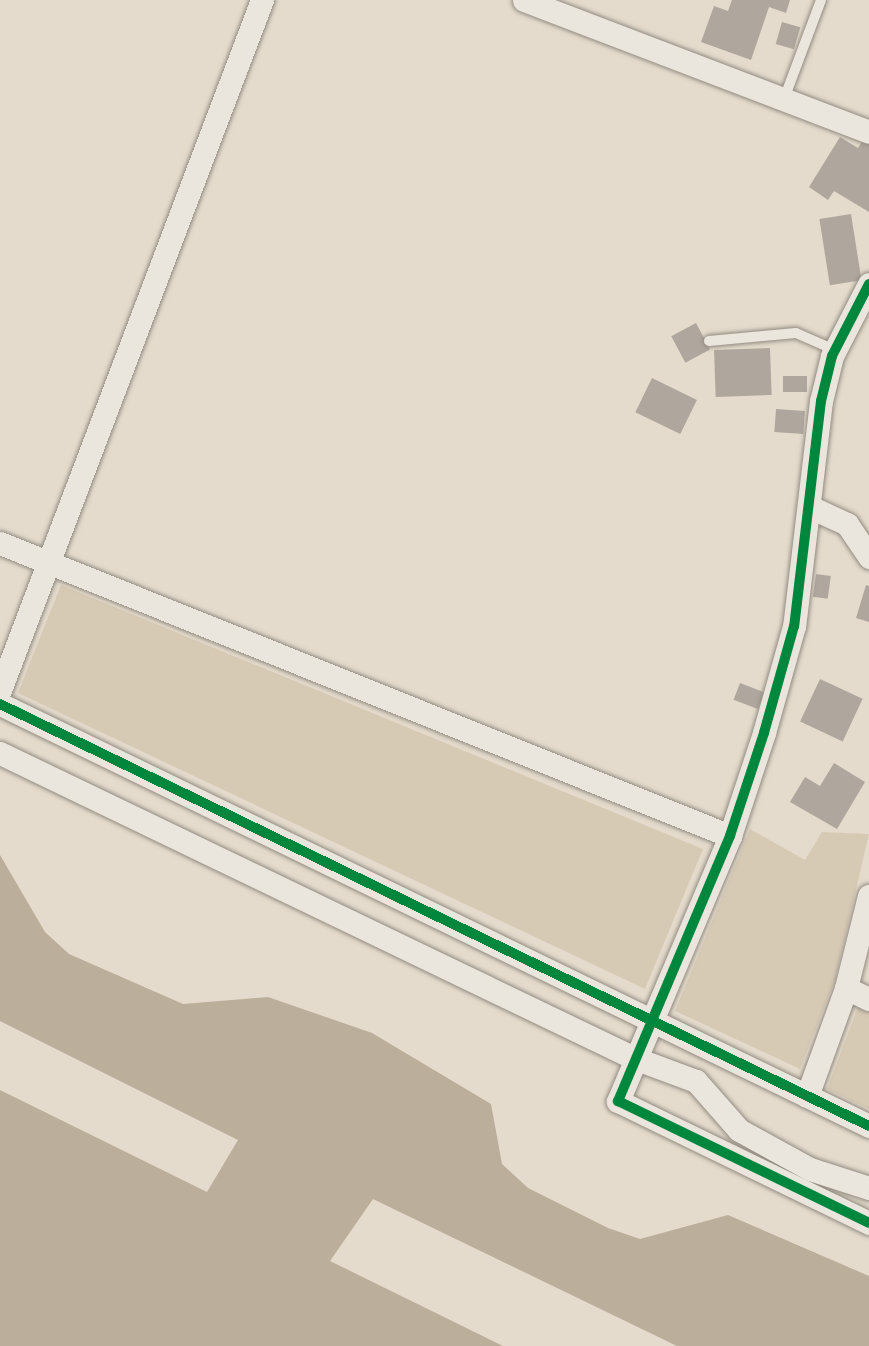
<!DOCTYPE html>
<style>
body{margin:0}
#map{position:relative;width:869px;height:1346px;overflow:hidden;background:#e4dbcc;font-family:"IM FELL DW Pica",serif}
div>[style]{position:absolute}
.green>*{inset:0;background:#d7cab5}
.water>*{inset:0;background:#bbae9a}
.pier>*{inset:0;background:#e4dbcc}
.building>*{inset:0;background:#afa79d;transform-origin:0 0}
.roads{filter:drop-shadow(0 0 2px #928b81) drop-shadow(0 0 2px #928b81)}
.lane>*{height:10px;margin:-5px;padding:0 5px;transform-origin:5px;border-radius:5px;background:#eae5dd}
.street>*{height:23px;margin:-11.5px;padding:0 11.5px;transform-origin:11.5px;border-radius:11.5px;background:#eae5dd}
.cycleway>*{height:10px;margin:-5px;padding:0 5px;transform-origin:5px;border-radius:5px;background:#00873e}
span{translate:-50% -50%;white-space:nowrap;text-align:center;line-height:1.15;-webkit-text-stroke:5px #f4ead7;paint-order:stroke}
</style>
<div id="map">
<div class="green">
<i style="clip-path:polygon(61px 585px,703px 849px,645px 989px,18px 693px)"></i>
<i style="clip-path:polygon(750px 829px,805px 860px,822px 832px,869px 834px,835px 980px,800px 1069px,675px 1011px)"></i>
<i style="clip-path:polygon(858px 1007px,869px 1012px,869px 1109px,827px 1089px)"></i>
</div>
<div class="water">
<i style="clip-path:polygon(0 855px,45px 932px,69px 954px,183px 1004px,268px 997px,372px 1033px,491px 1104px,502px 1164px,528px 1188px,608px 1228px,640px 1239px,728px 1215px,869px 1276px,869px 1346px,0 1346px)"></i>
</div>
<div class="pier">
<i style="clip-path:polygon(0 1021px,238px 1140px,207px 1192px,0 1090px)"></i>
<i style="clip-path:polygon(373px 1199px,677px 1346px,503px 1346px,330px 1261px)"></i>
</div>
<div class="building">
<i style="clip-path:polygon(732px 0,790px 0,786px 13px,769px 7px,751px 60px,701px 42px,714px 6px,728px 11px)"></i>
<i style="left:782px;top:22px;width:19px;height:23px;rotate:16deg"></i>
<i style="clip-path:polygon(840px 137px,858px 148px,863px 140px,869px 144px,869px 212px,834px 191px,828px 200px,809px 187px)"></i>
<i style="left:851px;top:214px;width:67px;height:32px;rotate:81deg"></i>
<i style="left:696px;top:323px;width:30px;height:28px;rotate:62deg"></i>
<i style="left:770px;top:348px;width:47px;height:56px;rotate:88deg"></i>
<i style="left:783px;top:376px;width:24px;height:16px"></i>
<i style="left:652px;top:378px;width:50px;height:38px;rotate:26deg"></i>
<i style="left:776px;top:409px;width:29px;height:23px;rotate:4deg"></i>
<i style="left:816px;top:574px;width:15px;height:23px;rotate:8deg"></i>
<i style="clip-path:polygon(866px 585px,869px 586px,869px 622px,856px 618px)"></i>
<i style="left:820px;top:679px;width:47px;height:47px;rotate:25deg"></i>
<i style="left:740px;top:683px;width:26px;height:18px;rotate:21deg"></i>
<i style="clip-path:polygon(834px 763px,865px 782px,837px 829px,790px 802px,805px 777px,820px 786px)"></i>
</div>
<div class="roads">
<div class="lane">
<i style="left:784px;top:99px;width:106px;rotate:-69.5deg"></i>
<i style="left:709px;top:341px;width:87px;rotate:-5.3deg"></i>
<i style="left:796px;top:333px;width:43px;rotate:23.6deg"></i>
</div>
<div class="street">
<i style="left:524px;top:0;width:369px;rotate:20.9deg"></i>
<i style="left:869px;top:284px;width:81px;rotate:117.2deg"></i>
<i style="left:832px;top:356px;width:46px;rotate:103.7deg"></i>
<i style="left:821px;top:401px;width:227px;rotate:96.8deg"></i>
<i style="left:794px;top:626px;width:111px;rotate:105.7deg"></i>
<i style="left:764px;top:733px;width:108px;rotate:108.3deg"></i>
<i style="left:730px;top:836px;width:288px;rotate:112.9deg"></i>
<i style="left:618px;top:1101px;width:279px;rotate:25.9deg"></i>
<i style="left:810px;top:507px;width:41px;rotate:24.7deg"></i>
<i style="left:847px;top:524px;width:40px;rotate:56deg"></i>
<i style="left:0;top:543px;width:787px;rotate:21.87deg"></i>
<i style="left:0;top:690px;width:738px;rotate:-69.21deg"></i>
<i style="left:0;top:704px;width:966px;rotate:25.9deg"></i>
<i style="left:0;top:753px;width:704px;rotate:25.69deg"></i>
<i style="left:634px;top:1058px;width:66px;rotate:20.4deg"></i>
<i style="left:696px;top:1081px;width:65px;rotate:48.7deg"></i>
<i style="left:739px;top:1130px;width:81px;rotate:28.8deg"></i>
<i style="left:810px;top:1169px;width:62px;rotate:17.9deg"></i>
<i style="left:846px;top:988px;width:25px;rotate:26deg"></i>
<i style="left:807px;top:1096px;width:115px;rotate:-70.1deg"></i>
<i style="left:846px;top:988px;width:95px;rotate:-76deg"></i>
</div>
</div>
<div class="cycleway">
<i style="left:869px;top:284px;width:81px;rotate:117.2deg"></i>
<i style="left:832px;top:356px;width:46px;rotate:103.7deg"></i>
<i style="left:821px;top:401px;width:227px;rotate:96.8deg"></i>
<i style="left:794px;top:626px;width:111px;rotate:105.7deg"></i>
<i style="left:764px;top:733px;width:108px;rotate:108.3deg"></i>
<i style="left:730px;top:836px;width:288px;rotate:112.9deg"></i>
<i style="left:618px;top:1101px;width:279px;rotate:25.9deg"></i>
<i style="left:0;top:704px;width:966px;rotate:25.9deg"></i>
</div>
</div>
